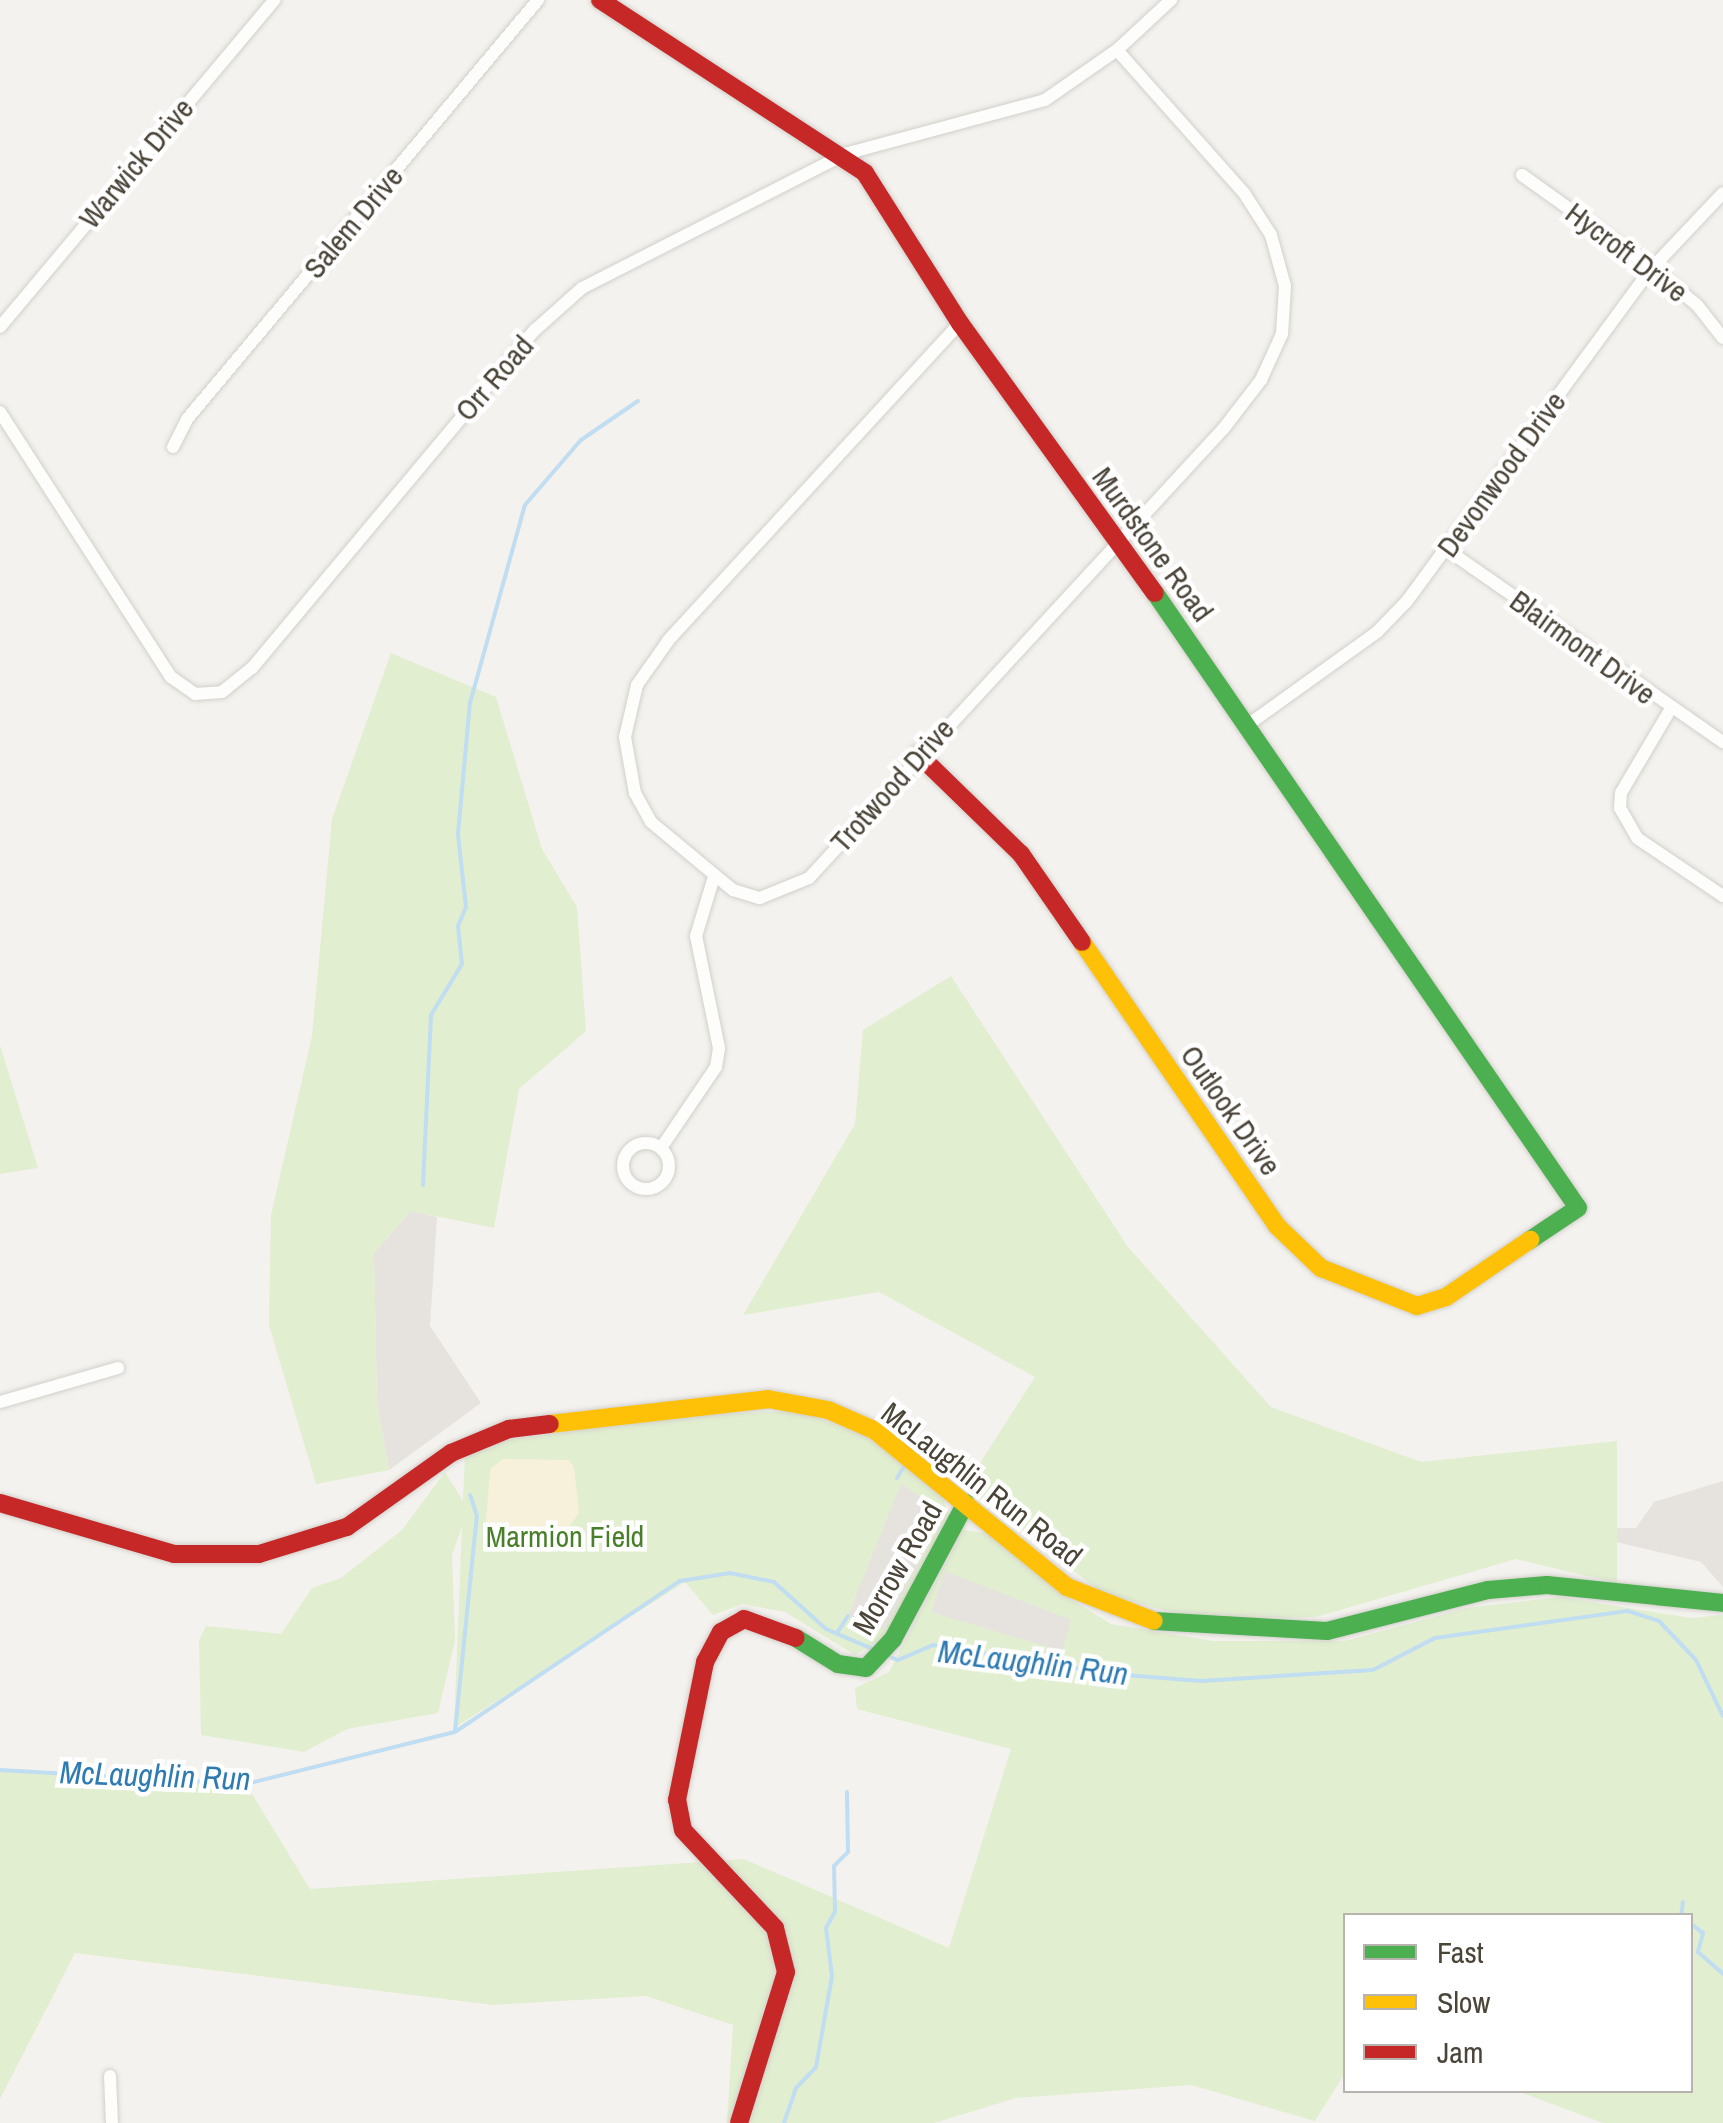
<!DOCTYPE html>
<style>
body{margin:0}
#map{position:relative;width:1723px;height:2123px;overflow:hidden;background:#f4f2ee;font-family:"Archivo Narrow",sans-serif}
div>[style]{position:absolute}
.industrial>*{inset:0;background:#e6e2de}
.green>*{inset:0;background:#e1eecf}
.sand>*{inset:0;background:#f7f0da}
.parking>*{inset:0;background:#e6e3df}
.stream>*{height:4px;margin:-2px;padding:0 2px;transform-origin:2px;border-radius:2px;background:#c0ddf1}
.roads{filter:drop-shadow(0 0 2px #d2d0cb) drop-shadow(0 0 2px #d2d0cb)}
.street>*{height:12px;margin:-6px;padding:0 6px;transform-origin:6px;border-radius:6px;background:#fdfdfc}
.street>.ring{margin:-6px;padding:0;box-sizing:content-box;background:none;border:12px solid #fdfdfc;border-radius:50%}
.fast>*{height:18px;margin:-9px;padding:0 9px;transform-origin:9px;border-radius:9px;background:#4caf50}
.slow>*{height:18px;margin:-9px;padding:0 9px;transform-origin:9px;border-radius:9px;background:#ffc107}
.jam>*{height:18px;margin:-9px;padding:0 9px;transform-origin:9px;border-radius:9px;background:#c62828}
span{translate:-50% -50%;white-space:nowrap;text-align:center;line-height:1.15;-webkit-text-stroke:9px #fff;paint-order:stroke}
.street-label{font-size:30px;color:#4b4439}
.park-label{font-size:30px;color:#4a7f2a}
.water-label{font-size:32px;color:#2e7ab2;font-style:italic}
.legend{position:absolute;left:1343px;top:1913px;width:350px;height:180px;box-sizing:border-box;background:#fff;border:2px solid #b7b4b0;margin:0;padding:12px 18px;list-style:none;font-size:30px;color:#4b4439}
.legend li{display:flex;align-items:center;gap:20px;height:50px}
.legend b{width:50px;border:2px solid #b7b4b0}
</style>
<div id="map">
<div class="industrial">
<i style="clip-path:polygon(411px 1211px,437px 1217px,430px 1326px,481px 1403px,389px 1470px,377px 1402px,374px 1253px)"></i>
<i style="clip-path:polygon(1723px 1481px,1723px 1587px,1701px 1562px,1612px 1541px,1613px 1528px,1636px 1528px,1654px 1502px)"></i>
</div>
<div class="green">
<i style="clip-path:polygon(391px 653px,496px 697px,542px 849px,577px 907px,586px 1031px,519px 1089px,494px 1228px,411px 1211px,374px 1253px,377px 1402px,389px 1470px,316px 1484px,269px 1325px,271px 1215px,312px 1036px,332px 819px)"></i>
<i style="clip-path:polygon(951px 976px,1128px 1247px,1271px 1407px,1421px 1462px,1617px 1441px,1617px 1583px,1516px 1559px,1316px 1617px,1198px 1619px,1103px 1594px,966px 1485px,1035px 1377px,879px 1292px,743px 1315px,855px 1124px,863px 1030px)"></i>
<i style="clip-path:polygon(0 1045px,38px 1168px,0 1174px)"></i>
<i style="clip-path:polygon(800px 1411px,864px 1435px,940px 1491px,950px 1517px,892px 1633px,855px 1655px,785px 1612px,742px 1604px,713px 1615px,685px 1582px,454px 1728px,462px 1526px,452px 1555px,455px 1641px,438px 1713px,347px 1729px,304px 1752px,201px 1735px,199px 1640px,206px 1626px,281px 1634px,312px 1588px,341px 1578px,402px 1530px,445px 1472px,463px 1501px,465px 1457px,505px 1440px,707px 1414px)"></i>
<i style="clip-path:polygon(963px 1530px,990px 1534px,1059px 1592px,1111px 1624px,1213px 1641px,1345px 1641px,1467px 1608px,1560px 1597px,1691px 1618px,1723px 1615px,1723px 2123px,1603px 2123px,1517px 2091px,1690px 2090px,1690px 1916px,1346px 1916px,1345px 2073px,1315px 2121px,1191px 2085px,1016px 2098px,934px 2123px,727px 2123px,733px 2025px,646px 1996px,493px 2005px,75px 1953px,0 2099px,0 1770px,246px 1784px,310px 1889px,744px 1859px,949px 1948px,1011px 1749px,857px 1709px,855px 1688px,889px 1672px)"></i>
</div>
<div class="sand">
<i style="clip-path:polygon(503px 1459px,569px 1460px,574px 1467px,579px 1513px,560px 1540px,516px 1551px,485px 1536px,490px 1469px)"></i>
</div>
<div class="parking">
<i style="clip-path:polygon(901px 1484px,945px 1512px,884px 1629px,848px 1616px)"></i>
<i style="clip-path:polygon(945px 1571px,1071px 1620px,1062px 1651px,931px 1612px)"></i>
</div>
<div class="stream">
<i style="left:423px;top:1185px;width:170px;rotate:-87.3deg"></i>
<i style="left:431px;top:1015px;width:60px;rotate:-58.7deg"></i>
<i style="left:462px;top:964px;width:38px;rotate:-96deg"></i>
<i style="left:458px;top:926px;width:21px;rotate:-67deg"></i>
<i style="left:466px;top:907px;width:73px;rotate:-96.3deg"></i>
<i style="left:458px;top:834px;width:132px;rotate:-84.8deg"></i>
<i style="left:470px;top:703px;width:205px;rotate:-74.5deg"></i>
<i style="left:525px;top:505px;width:86px;rotate:-49.3deg"></i>
<i style="left:581px;top:440px;width:69px;rotate:-34.4deg"></i>
<i style="left:897px;top:1478px;width:17px;rotate:-59deg"></i>
<i style="left:837px;top:1633px;width:20px;rotate:-57deg"></i>
<i style="left:888px;top:1656px;width:11px;rotate:22deg"></i>
<i style="left:898px;top:1660px;width:38px;rotate:-23deg"></i>
<i style="left:933px;top:1645px;width:182px;rotate:9.2deg"></i>
<i style="left:1113px;top:1674px;width:88px;rotate:4.5deg"></i>
<i style="left:1201px;top:1681px;width:172px;rotate:-3.7deg"></i>
<i style="left:1373px;top:1670px;width:70px;rotate:-27.3deg"></i>
<i style="left:1435px;top:1638px;width:195px;rotate:-8deg"></i>
<i style="left:1628px;top:1611px;width:33px;rotate:18deg"></i>
<i style="left:1659px;top:1621px;width:54px;rotate:46.5deg"></i>
<i style="left:1696px;top:1660px;width:62px;rotate:64.3deg"></i>
<i style="left:455px;top:1731px;width:216px;rotate:-84.2deg"></i>
<i style="left:477px;top:1516px;width:22px;rotate:-108deg"></i>
<i style="left:0;top:1770px;width:246px;rotate:3.3deg"></i>
<i style="left:246px;top:1784px;width:215px;rotate:-14deg"></i>
<i style="left:455px;top:1732px;width:271px;rotate:-33.9deg"></i>
<i style="left:680px;top:1581px;width:51px;rotate:-9.1deg"></i>
<i style="left:730px;top:1573px;width:45px;rotate:11.6deg"></i>
<i style="left:774px;top:1582px;width:70px;rotate:42.1deg"></i>
<i style="left:826px;top:1629px;width:53px;rotate:23.2deg"></i>
<i style="left:1681px;top:1916px;width:14px;rotate:-82deg"></i>
<i style="left:1690px;top:1923px;width:16px;rotate:38deg"></i>
<i style="left:1703px;top:1933px;width:20px;rotate:105deg"></i>
<i style="left:1698px;top:1952px;width:33px;rotate:41deg"></i>
<i style="left:784px;top:2123px;width:37px;rotate:-71deg"></i>
<i style="left:796px;top:2088px;width:29px;rotate:-46deg"></i>
<i style="left:816px;top:2067px;width:92px;rotate:-80deg"></i>
<i style="left:832px;top:1976px;width:48px;rotate:-97.1deg"></i>
<i style="left:826px;top:1928px;width:18px;rotate:-61deg"></i>
<i style="left:835px;top:1912px;width:46px;rotate:-91.2deg"></i>
<i style="left:834px;top:1866px;width:20px;rotate:-45deg"></i>
<i style="left:848px;top:1852px;width:60px;rotate:-91deg"></i>
</div>
<div class="roads">
<div class="street">
<i style="left:1522px;top:175px;width:160px;rotate:35.6deg"></i>
<i style="left:1652px;top:268px;width:58px;rotate:39.4deg"></i>
<i style="left:1697px;top:305px;width:42px;rotate:51.8deg"></i>
<i style="left:960px;top:323px;width:432px;rotate:132.6deg"></i>
<i style="left:668px;top:641px;width:54px;rotate:125.2deg"></i>
<i style="left:637px;top:685px;width:53px;rotate:103deg"></i>
<i style="left:625px;top:737px;width:57px;rotate:79.9deg"></i>
<i style="left:635px;top:793px;width:33px;rotate:61deg"></i>
<i style="left:651px;top:822px;width:107px;rotate:39.7deg"></i>
<i style="left:733px;top:890px;width:28px;rotate:17deg"></i>
<i style="left:760px;top:898px;width:53px;rotate:-22.2deg"></i>
<i style="left:809px;top:878px;width:612px;rotate:-47.32deg"></i>
<i style="left:1224px;top:428px;width:61px;rotate:-52.4deg"></i>
<i style="left:1261px;top:380px;width:51px;rotate:-65.5deg"></i>
<i style="left:1282px;top:334px;width:48px;rotate:-86.4deg"></i>
<i style="left:1285px;top:286px;width:53px;rotate:-105.4deg"></i>
<i style="left:1271px;top:235px;width:50px;rotate:-122.7deg"></i>
<i style="left:1244px;top:193px;width:191px;rotate:-131.6deg"></i>
<i style="left:0;top:327px;width:427px;rotate:-50deg"></i>
<i style="left:0;top:412px;width:315px;rotate:57.2deg"></i>
<i style="left:171px;top:677px;width:29px;rotate:35deg"></i>
<i style="left:195px;top:694px;width:27px;rotate:-4deg"></i>
<i style="left:222px;top:692px;width:38px;rotate:-39deg"></i>
<i style="left:252px;top:668px;width:441px;rotate:-50.1deg"></i>
<i style="left:535px;top:330px;width:63px;rotate:-41.8deg"></i>
<i style="left:582px;top:288px;width:295px;rotate:-27deg"></i>
<i style="left:845px;top:154px;width:207px;rotate:-15.1deg"></i>
<i style="left:1045px;top:100px;width:88px;rotate:-34.8deg"></i>
<i style="left:1117px;top:50px;width:74px;rotate:-42.8deg"></i>
<i style="left:173px;top:447px;width:33px;rotate:-63deg"></i>
<i style="left:188px;top:418px;width:545px;rotate:-50.06deg"></i>
<i style="left:1446px;top:549px;width:338px;rotate:34.9deg"></i>
<i style="left:1670px;top:710px;width:96px;rotate:120.6deg"></i>
<i style="left:1621px;top:793px;width:15px;rotate:94deg"></i>
<i style="left:1620px;top:808px;width:34px;rotate:60deg"></i>
<i style="left:1637px;top:838px;width:104px;rotate:34deg"></i>
<i style="left:1249px;top:724px;width:158px;rotate:-35.7deg"></i>
<i style="left:1377px;top:632px;width:43px;rotate:-45.9deg"></i>
<i style="left:1407px;top:601px;width:413px;rotate:-53.7deg"></i>
<i style="left:1652px;top:268px;width:103px;rotate:-46.6deg"></i>
<i class="ring" style="left:623px;top:1143px;width:34px;height:34px"></i>
<i style="left:661px;top:1148px;width:98px;rotate:-55.8deg"></i>
<i style="left:716px;top:1067px;width:19px;rotate:-81deg"></i>
<i style="left:719px;top:1048px;width:114px;rotate:-101.6deg"></i>
<i style="left:696px;top:936px;width:59px;rotate:-73.1deg"></i>
<i style="left:0;top:1402px;width:123px;rotate:-16.1deg"></i>
<i style="left:110px;top:2076px;width:47px;rotate:87.6deg"></i>
</div>
<div class="fast">
<i style="left:1155px;top:593px;width:746px;rotate:55.48deg"></i>
<i style="left:1578px;top:1208px;width:58px;rotate:146.3deg"></i>
<i style="left:1154px;top:1621px;width:173px;rotate:3.3deg"></i>
<i style="left:1327px;top:1631px;width:166px;rotate:-14.3deg"></i>
<i style="left:1488px;top:1590px;width:59px;rotate:-4.8deg"></i>
<i style="left:1547px;top:1585px;width:177px;rotate:5.8deg"></i>
<i style="left:796px;top:1638px;width:49px;rotate:31.8deg"></i>
<i style="left:838px;top:1664px;width:28px;rotate:8deg"></i>
<i style="left:866px;top:1668px;width:40px;rotate:-47deg"></i>
<i style="left:893px;top:1639px;width:154px;rotate:-61.8deg"></i>
</div>
<div class="slow">
<i style="left:1082px;top:942px;width:345px;rotate:55.5deg"></i>
<i style="left:1277px;top:1226px;width:61px;rotate:43.7deg"></i>
<i style="left:1321px;top:1268px;width:103px;rotate:21.6deg"></i>
<i style="left:1417px;top:1306px;width:30px;rotate:-17deg"></i>
<i style="left:1446px;top:1297px;width:102px;rotate:-34.2deg"></i>
<i style="left:550px;top:1424px;width:219px;rotate:-6.5deg"></i>
<i style="left:768px;top:1399px;width:61px;rotate:10.4deg"></i>
<i style="left:828px;top:1410px;width:50px;rotate:23.5deg"></i>
<i style="left:874px;top:1430px;width:249px;rotate:39.1deg"></i>
<i style="left:1067px;top:1587px;width:93px;rotate:21.3deg"></i>
</div>
<div class="jam">
<i style="left:600px;top:0;width:316px;rotate:33.1deg"></i>
<i style="left:865px;top:173px;width:178px;rotate:57.7deg"></i>
<i style="left:960px;top:323px;width:333px;rotate:54.2deg"></i>
<i style="left:918px;top:754px;width:144px;rotate:44.2deg"></i>
<i style="left:1021px;top:854px;width:107px;rotate:55.3deg"></i>
<i style="left:0;top:1503px;width:181px;rotate:16.3deg"></i>
<i style="left:174px;top:1554px;width:85px"></i>
<i style="left:259px;top:1554px;width:92px;rotate:-17.1deg"></i>
<i style="left:347px;top:1527px;width:128px;rotate:-35.4deg"></i>
<i style="left:451px;top:1453px;width:63px;rotate:-22.5deg"></i>
<i style="left:509px;top:1429px;width:41px;rotate:-7deg"></i>
<i style="left:739px;top:2123px;width:158px;rotate:-72.7deg"></i>
<i style="left:786px;top:1972px;width:45px;rotate:-104deg"></i>
<i style="left:775px;top:1928px;width:134px;rotate:-133.2deg"></i>
<i style="left:683px;top:1830px;width:31px;rotate:-101deg"></i>
<i style="left:677px;top:1800px;width:141px;rotate:-78.5deg"></i>
<i style="left:705px;top:1662px;width:34px;rotate:-62deg"></i>
<i style="left:721px;top:1632px;width:26px;rotate:-29deg"></i>
<i style="left:744px;top:1619px;width:55px;rotate:20.1deg"></i>
</div>
</div>
<div class="street-label">
<span style="left:136px;top:163px;rotate:-50deg">Warwick Drive</span>
<span style="left:353px;top:222px;rotate:-50deg">Salem Drive</span>
<span style="left:1627px;top:252px;rotate:37deg">Hycroft Drive</span>
<span style="left:494px;top:378px;rotate:-49deg">Orr Road</span>
<span style="left:1501px;top:474px;rotate:-54deg">Devonwood Drive</span>
<span style="left:1153px;top:544px;rotate:54deg">Murdstone Road</span>
<span style="left:1583px;top:647px;rotate:36deg">Blairmont Drive</span>
<span style="left:892px;top:785px;rotate:-48deg">Trotwood Drive</span>
<span style="left:1231px;top:1110px;rotate:55deg">Outlook Drive</span>
<span style="left:982px;top:1484px;rotate:38deg">McLaughlin Run Road</span>
<span style="left:897px;top:1568px;rotate:-60deg">Morrow Road</span>
</div>
<div class="park-label">
<span style="left:565px;top:1536px">Marmion Field</span>
</div>
<div class="water-label">
<span style="left:1033px;top:1663px;rotate:7deg">McLaughlin Run</span>
<span style="left:155px;top:1776px;rotate:2deg">McLaughlin Run</span>
</div>
<ul class="legend">
<li><b style="height:12px;background:#4caf50"></b>Fast</li>
<li><b style="height:12px;background:#ffc107"></b>Slow</li>
<li><b style="height:12px;background:#c62828"></b>Jam</li>
</ul>
</div>
